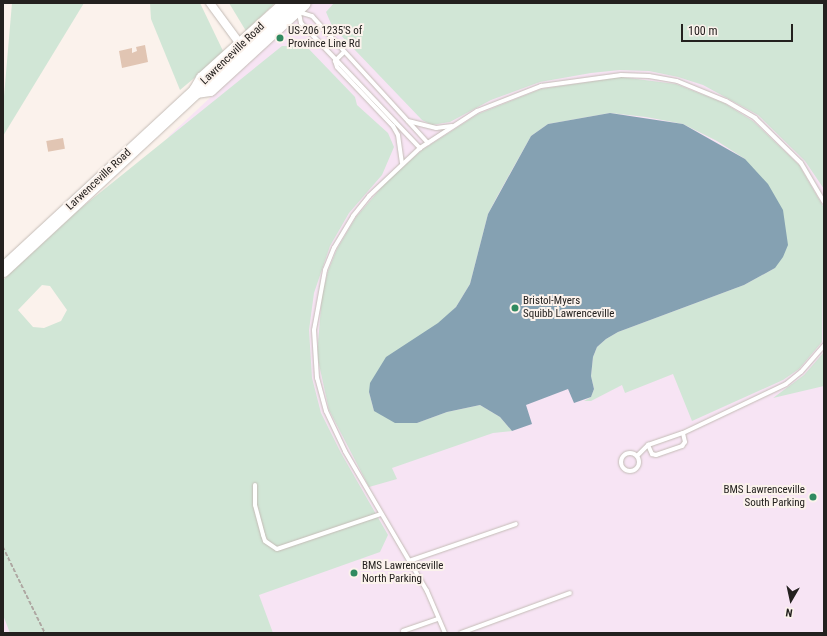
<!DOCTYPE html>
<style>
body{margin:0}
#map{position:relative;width:827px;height:636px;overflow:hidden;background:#fbf2ec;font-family:"Roboto Condensed",sans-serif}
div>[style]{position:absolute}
.commercial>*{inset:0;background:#f7e4f4}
.green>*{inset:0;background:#d1e6d6}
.water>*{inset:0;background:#85a1b2}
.building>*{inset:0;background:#e1c5b3;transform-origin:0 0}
.path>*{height:1.5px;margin-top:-0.75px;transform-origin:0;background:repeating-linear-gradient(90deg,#aea7a2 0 4px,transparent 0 6px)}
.roads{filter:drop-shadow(0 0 1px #c4bcb6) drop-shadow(0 0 1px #c4bcb6)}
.service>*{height:4px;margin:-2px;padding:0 2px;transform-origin:2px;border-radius:2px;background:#fff}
.service>.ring{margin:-2px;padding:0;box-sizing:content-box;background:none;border:4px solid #fff;border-radius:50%}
.minor>*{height:8px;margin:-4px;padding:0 4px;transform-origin:4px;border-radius:4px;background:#fff}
.trunk>*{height:14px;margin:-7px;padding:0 7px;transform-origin:7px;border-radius:7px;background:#fff}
.dots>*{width:11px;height:11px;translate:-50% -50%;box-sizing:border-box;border:2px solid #fbf2ec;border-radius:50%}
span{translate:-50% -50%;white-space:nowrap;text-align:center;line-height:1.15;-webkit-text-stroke:4px #fbf2ec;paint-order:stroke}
.poi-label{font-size:11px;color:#24211f}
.left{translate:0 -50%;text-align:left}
.right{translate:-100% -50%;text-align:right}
.street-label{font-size:11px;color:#24211f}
.frame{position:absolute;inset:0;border:4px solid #24211f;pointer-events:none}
.north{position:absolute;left:771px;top:580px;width:40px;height:40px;-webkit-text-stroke:3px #fbf2ec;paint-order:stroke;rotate:189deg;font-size:11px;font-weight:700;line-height:16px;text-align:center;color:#24211f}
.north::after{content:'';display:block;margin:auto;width:14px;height:18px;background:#24211f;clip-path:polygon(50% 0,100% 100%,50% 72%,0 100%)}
.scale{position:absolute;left:681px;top:24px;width:112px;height:18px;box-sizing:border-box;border:2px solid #24211f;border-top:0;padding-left:5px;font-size:12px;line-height:14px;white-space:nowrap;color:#24211f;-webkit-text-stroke:3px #fbf2ec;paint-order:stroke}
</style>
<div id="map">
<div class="commercial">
<i style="clip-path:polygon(312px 3px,824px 3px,824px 633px,3px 633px,3px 469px,169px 136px)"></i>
</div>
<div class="green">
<i style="clip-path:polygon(12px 3px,84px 3px,3px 136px,3px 108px)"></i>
<i style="clip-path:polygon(150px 3px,200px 3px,224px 53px,180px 90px,151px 19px)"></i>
<i style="clip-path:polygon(229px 3px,275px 3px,246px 31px)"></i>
<i style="clip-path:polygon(334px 3px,824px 3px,824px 189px,805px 161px,758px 115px,703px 85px,678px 77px,649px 71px,620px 70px,591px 73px,540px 82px,491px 100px,450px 122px,432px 125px,422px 120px,332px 26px,326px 12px)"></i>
<i style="clip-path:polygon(evenodd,282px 46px,306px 46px,355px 97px,357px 105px,388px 133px,394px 147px,382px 175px,349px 213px,330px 246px,314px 293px,309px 330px,312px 378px,321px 413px,341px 453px,388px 535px,380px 552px,259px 595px,273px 633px,10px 633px,3px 615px,3px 280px,81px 208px,282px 46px,42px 285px,50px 286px,67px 310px,61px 321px,44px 328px,33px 327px,18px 310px,42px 285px)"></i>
<i style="clip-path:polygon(621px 77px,676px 84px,724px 103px,753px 121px,799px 165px,824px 208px,822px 342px,799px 369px,783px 380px,692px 421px,673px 374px,625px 393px,622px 385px,591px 401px,584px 401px,591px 397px,594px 389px,591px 376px,593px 357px,597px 347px,606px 339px,618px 332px,744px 285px,775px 268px,745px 159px,717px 141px,683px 124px,646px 117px,610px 113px,548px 124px,531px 136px,498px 195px,488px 214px,470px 284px,456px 307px,369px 392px,374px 411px,417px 423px,447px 412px,480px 405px,500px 417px,512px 431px,493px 433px,392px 468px,397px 479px,369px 487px,329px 410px,317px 355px,322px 295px,328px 271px,337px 249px,356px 217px,388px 180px,422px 150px,478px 114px,541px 89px)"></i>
<i style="clip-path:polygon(824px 352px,824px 386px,773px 398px,804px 375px)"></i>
</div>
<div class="water">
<i style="clip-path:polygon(610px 113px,683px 124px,745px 159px,768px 184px,783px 210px,788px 245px,783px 257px,775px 268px,744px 285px,618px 332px,606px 339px,597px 347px,593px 357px,591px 376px,594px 389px,591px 397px,574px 403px,568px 389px,526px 405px,532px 424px,512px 431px,500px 417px,480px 405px,447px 412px,417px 423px,395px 423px,374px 411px,369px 392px,370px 383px,386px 357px,438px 323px,456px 307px,470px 284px,488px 214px,531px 136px,548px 124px)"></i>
</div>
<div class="building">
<i style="clip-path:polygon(145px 45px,148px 62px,122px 68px,119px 51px,132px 48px,132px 53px,137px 51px,136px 47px)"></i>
<i style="left:63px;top:138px;width:11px;height:17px;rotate:80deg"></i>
</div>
<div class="path">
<i style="left:3px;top:547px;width:96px;rotate:64deg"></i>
</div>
<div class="roads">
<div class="service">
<i style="left:299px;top:12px;width:14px;rotate:17deg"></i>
<i style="left:312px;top:16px;width:172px;rotate:47.6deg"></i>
<i style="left:299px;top:13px;width:10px;rotate:79deg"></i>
<i style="left:301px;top:23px;width:173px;rotate:46.4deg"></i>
<i style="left:344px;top:52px;width:13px;rotate:135deg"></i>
<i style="left:335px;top:61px;width:6px;rotate:72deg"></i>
<i style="left:337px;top:67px;width:81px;rotate:46.5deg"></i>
<i style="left:393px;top:126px;width:10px;rotate:61deg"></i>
<i style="left:398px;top:135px;width:28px;rotate:82deg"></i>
<i style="left:408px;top:121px;width:29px;rotate:14deg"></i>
<i style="left:436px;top:128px;width:16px;rotate:-7deg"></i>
<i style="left:648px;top:445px;width:10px;rotate:66deg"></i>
<i style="left:652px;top:454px;width:4px;rotate:14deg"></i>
<i style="left:656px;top:455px;width:28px;rotate:-19deg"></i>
<i style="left:682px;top:446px;width:5px;rotate:-53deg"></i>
<i style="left:685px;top:442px;width:9px;rotate:-103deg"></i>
<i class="ring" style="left:621px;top:453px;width:14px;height:14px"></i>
<i style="left:637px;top:456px;width:16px;rotate:-45deg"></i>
<i style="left:648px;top:445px;width:37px;rotate:-19deg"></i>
<i style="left:683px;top:433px;width:114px;rotate:-25.4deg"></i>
<i style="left:786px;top:384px;width:19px;rotate:-39deg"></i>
<i style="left:801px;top:372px;width:35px;rotate:-49deg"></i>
<i style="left:255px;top:485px;width:20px;rotate:90deg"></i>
<i style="left:255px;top:505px;width:31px;rotate:75deg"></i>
<i style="left:263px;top:535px;width:6px;rotate:72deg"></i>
<i style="left:265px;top:541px;width:14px;rotate:34deg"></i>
<i style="left:277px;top:549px;width:110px;rotate:-18.6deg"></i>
<i style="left:409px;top:561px;width:113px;rotate:-19.1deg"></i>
<i style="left:403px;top:631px;width:37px;rotate:-19deg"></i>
<i style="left:445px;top:633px;width:46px;rotate:-113.2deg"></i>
<i style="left:427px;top:591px;width:162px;rotate:-120.4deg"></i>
<i style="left:345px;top:451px;width:44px;rotate:-115.4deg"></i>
<i style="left:326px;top:411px;width:34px;rotate:-105deg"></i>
<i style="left:317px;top:378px;width:48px;rotate:-93.6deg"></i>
<i style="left:314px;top:330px;width:61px;rotate:-79.6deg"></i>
<i style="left:325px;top:270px;width:24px;rotate:-68deg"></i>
<i style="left:334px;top:248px;width:37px;rotate:-59deg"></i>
<i style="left:353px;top:216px;width:26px;rotate:-51deg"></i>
<i style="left:369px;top:196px;width:70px;rotate:-43.3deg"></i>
<i style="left:420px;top:148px;width:68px;rotate:-33deg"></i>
<i style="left:477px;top:111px;width:69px;rotate:-21.3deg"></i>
<i style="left:541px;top:86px;width:81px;rotate:-7.8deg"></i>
<i style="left:621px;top:75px;width:28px;rotate:2deg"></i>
<i style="left:649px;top:76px;width:28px;rotate:10deg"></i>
<i style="left:677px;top:81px;width:53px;rotate:22.2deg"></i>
<i style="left:726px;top:101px;width:34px;rotate:30deg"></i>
<i style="left:755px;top:118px;width:64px;rotate:44.4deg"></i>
<i style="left:801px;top:163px;width:45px;rotate:59.5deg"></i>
<i style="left:461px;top:633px;width:116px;rotate:-20.2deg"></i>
</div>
<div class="minor">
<i style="left:210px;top:3px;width:56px;rotate:53.7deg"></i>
</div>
<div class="trunk">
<i style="left:196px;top:91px;width:14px;rotate:-8deg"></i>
<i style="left:210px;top:89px;width:127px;rotate:-42.5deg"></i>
<i style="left:3px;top:270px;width:263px;rotate:-42.8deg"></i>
<i style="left:196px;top:91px;width:14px;rotate:-60deg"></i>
<i style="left:203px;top:79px;width:113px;rotate:-42.1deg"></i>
</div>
</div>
<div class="dots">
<i style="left:280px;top:38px;background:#308a60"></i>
<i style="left:515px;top:308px;background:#308a60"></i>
<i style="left:813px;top:497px;background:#308a60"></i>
<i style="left:354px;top:573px;background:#308a60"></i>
</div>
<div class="poi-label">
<span class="left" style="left:288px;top:38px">US-206 1235'S of<br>Province Line Rd</span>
<span class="left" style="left:523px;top:308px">Bristol-Myers<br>Squibb Lawrenceville</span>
<span class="right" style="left:805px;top:497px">BMS Lawrenceville<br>South Parking</span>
<span class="left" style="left:362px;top:573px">BMS Lawrenceville<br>North Parking</span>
</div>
<div class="street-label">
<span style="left:233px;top:54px;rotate:-44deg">Lawrenceville Road</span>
<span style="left:99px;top:180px;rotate:-43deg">Larwenceville Road</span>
</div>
<div class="frame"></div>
<div class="north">N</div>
<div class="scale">100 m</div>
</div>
